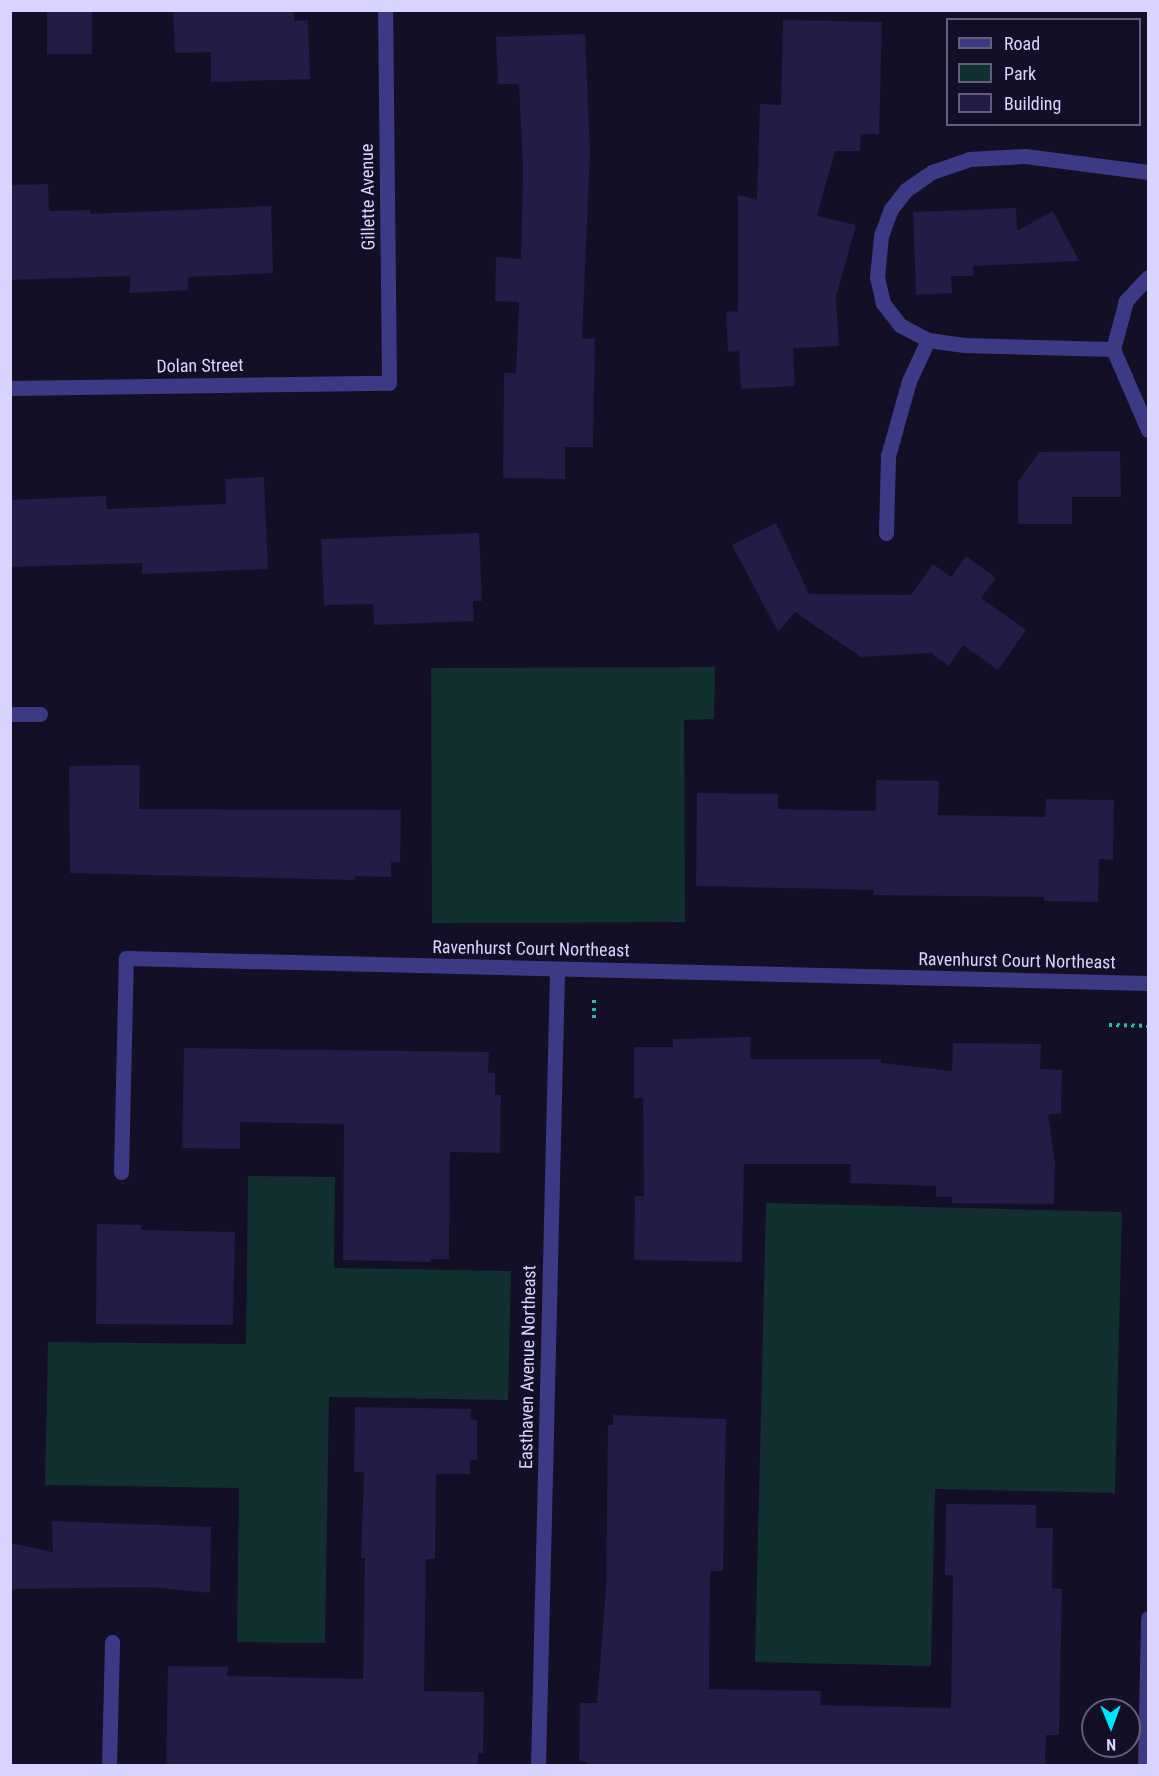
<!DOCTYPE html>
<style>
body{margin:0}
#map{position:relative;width:1159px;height:1776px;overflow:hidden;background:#130f26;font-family:"Roboto Condensed",sans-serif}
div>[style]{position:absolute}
.green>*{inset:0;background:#12302f}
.building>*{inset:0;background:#241b47;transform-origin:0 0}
.path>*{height:4px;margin-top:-2px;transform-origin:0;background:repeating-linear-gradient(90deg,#2fb8b0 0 3px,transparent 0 7.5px)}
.minor>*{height:15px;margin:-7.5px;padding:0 7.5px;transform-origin:7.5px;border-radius:7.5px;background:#3d3a85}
span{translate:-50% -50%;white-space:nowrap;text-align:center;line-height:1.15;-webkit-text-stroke:4.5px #130f26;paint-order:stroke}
.street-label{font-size:18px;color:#d9d4ff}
.frame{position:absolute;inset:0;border:12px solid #d9d4ff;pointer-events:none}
.legend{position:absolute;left:946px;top:18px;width:195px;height:108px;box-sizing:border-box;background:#130f26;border:2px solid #625e7d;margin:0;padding:8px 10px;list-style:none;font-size:18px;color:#d9d4ff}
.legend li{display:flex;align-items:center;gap:12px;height:30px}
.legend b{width:30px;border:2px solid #625e7d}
.north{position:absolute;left:1081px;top:1698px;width:60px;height:60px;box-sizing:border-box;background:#130f26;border:2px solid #625e7d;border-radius:50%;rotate:179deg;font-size:16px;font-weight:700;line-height:24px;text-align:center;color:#d9d4ff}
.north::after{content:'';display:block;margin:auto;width:21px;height:27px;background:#00e5ff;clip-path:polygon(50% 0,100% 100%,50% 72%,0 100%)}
</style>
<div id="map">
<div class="green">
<i style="clip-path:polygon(715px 667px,714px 719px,684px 720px,685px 922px,432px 923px,431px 668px)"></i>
<i style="clip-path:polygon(248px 1176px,335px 1177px,334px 1268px,511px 1271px,508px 1400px,329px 1397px,325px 1643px,237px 1642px,239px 1488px,45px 1485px,48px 1342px,246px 1344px)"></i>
<i style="clip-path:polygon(766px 1203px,1122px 1212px,1115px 1493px,935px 1489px,931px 1666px,755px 1662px)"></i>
</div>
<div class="building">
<i style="left:47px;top:10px;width:45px;height:44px"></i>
<i style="clip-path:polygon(173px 10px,294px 10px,294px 21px,308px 20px,310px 79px,211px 82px,211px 52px,175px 53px)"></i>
<i style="clip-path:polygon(783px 20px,882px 22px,879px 134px,861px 134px,860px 151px,835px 151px,817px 216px,856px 225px,836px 297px,839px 346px,793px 348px,795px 386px,741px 389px,739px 351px,728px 352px,726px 312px,738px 311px,738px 195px,757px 200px,760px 104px,781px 105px)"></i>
<i style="clip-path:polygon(585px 34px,590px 152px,582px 339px,595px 338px,593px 447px,565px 447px,565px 479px,503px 478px,504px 373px,516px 373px,519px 302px,495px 301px,496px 257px,521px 259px,523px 171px,519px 84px,498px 84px,496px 37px)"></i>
<i style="clip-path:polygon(48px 184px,49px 211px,90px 210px,90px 214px,271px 206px,273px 273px,188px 277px,188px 290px,130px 293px,130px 276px,10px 280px,10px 185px)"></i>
<i style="clip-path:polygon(1016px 208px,1017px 231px,1053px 211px,1079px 261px,973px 266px,973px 276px,951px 276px,952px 293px,916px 295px,913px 212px)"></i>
<i style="clip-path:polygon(1120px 451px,1121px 497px,1072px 497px,1072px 524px,1018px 524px,1018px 482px,1039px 452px)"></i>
<i style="clip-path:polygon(264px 477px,268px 569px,142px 574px,142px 563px,10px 567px,10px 500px,106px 496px,107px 509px,226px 504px,225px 479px)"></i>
<i style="clip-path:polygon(776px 523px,809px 594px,911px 595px,933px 564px,951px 577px,966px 556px,996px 578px,981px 598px,1026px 630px,998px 670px,963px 645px,949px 666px,931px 653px,861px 657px,795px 612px,778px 632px,732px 545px)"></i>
<i style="clip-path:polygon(479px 533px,482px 601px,473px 601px,474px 621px,374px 625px,373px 604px,324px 605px,321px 539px)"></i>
<i style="clip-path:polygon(140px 765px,139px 809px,401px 810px,400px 863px,391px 862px,391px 877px,356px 876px,355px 880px,70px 873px,69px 766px)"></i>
<i style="clip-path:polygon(876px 780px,939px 781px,938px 815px,1045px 817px,1046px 799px,1114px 800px,1113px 860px,1099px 859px,1098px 902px,1044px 901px,1044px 897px,874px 895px,874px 890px,696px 886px,697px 793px,778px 794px,778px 809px,876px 811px)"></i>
<i style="clip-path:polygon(751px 1037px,750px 1059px,881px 1059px,881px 1063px,952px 1071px,953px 1043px,1041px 1044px,1040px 1069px,1062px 1070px,1061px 1114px,1048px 1114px,1055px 1163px,1054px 1204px,952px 1203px,952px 1197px,936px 1197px,936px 1186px,850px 1183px,851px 1164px,744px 1164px,742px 1262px,634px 1260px,635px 1196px,644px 1196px,643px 1098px,634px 1098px,634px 1047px,673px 1047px,673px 1039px)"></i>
<i style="clip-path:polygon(184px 1048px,489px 1052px,488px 1073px,495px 1073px,495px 1095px,501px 1095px,500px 1153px,450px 1152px,449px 1259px,431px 1259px,431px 1262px,343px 1260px,344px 1124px,240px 1122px,240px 1149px,182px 1148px)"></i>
<i style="clip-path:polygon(97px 1224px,141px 1225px,141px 1230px,235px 1232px,233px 1325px,96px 1324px)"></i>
<i style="clip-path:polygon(355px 1407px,471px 1409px,470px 1419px,477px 1420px,477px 1460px,470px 1460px,470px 1474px,436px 1474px,435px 1559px,426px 1559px,424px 1691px,484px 1692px,483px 1753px,478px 1753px,478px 1766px,166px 1766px,168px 1666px,228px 1667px,227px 1676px,363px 1679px,365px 1558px,361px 1558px,364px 1472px,354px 1472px)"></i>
<i style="clip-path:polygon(613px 1415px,726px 1419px,723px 1571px,710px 1571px,709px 1689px,821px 1691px,820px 1705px,951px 1708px,953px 1575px,945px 1575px,946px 1504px,1036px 1505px,1036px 1528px,1053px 1528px,1052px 1588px,1062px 1589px,1059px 1735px,1046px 1735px,1045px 1766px,587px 1766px,587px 1762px,579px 1761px,580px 1703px,597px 1703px,606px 1588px,608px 1425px,613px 1425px)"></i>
<i style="clip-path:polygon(52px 1521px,211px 1527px,210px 1593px,150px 1587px,10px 1589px,10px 1543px,53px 1552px)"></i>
</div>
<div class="path">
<i style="left:594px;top:1000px;width:21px;rotate:90deg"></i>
<i style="left:1109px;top:1025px;width:39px;rotate:1deg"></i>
</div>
<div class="minor">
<i style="left:1148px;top:277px;width:33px;rotate:133deg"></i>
<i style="left:1126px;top:301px;width:50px;rotate:105.2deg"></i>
<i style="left:1113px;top:349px;width:88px;rotate:66.6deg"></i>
<i style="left:1113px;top:349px;width:149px;rotate:-178.5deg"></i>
<i style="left:964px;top:345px;width:36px;rotate:-172deg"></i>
<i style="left:928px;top:340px;width:32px;rotate:-152deg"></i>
<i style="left:900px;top:325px;width:28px;rotate:-128deg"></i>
<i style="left:883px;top:303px;width:27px;rotate:-103deg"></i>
<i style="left:877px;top:277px;width:41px;rotate:-84.4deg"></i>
<i style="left:881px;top:236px;width:29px;rotate:-70deg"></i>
<i style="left:891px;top:209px;width:24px;rotate:-52deg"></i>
<i style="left:906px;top:190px;width:32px;rotate:-35deg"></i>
<i style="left:932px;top:172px;width:39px;rotate:-19deg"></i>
<i style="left:969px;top:159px;width:56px;rotate:-3.1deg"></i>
<i style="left:1025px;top:156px;width:124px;rotate:7.4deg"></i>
<i style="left:10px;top:388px;width:379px;rotate:-0.8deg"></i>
<i style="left:389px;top:383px;width:373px;rotate:-90.6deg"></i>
<i style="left:886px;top:533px;width:77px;rotate:-88.5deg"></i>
<i style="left:888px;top:456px;width:78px;rotate:-74.4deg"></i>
<i style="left:909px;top:381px;width:45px;rotate:-65.1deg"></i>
<i style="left:10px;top:714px;width:30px"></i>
<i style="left:121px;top:1172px;width:214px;rotate:-88.7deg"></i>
<i style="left:126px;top:958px;width:1022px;rotate:1.4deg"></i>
<i style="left:109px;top:1766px;width:124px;rotate:-88.6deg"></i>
<i style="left:538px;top:1766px;width:797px;rotate:-88.63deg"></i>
<i style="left:1145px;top:1766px;width:148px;rotate:-88.8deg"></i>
</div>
<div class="street-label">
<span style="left:368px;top:197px;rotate:-91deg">Gillette Avenue</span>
<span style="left:200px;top:366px;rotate:-1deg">Dolan Street</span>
<span style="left:531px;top:949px;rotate:1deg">Ravenhurst Court Northeast</span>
<span style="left:1017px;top:961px;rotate:1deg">Ravenhurst Court Northeast</span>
<span style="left:528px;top:1367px;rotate:-89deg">Easthaven Avenue Northeast</span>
</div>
<div class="frame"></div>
<ul class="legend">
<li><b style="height:8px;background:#3d3a85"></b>Road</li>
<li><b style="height:16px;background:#12302f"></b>Park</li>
<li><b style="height:16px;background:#241b47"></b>Building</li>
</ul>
<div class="north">N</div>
</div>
